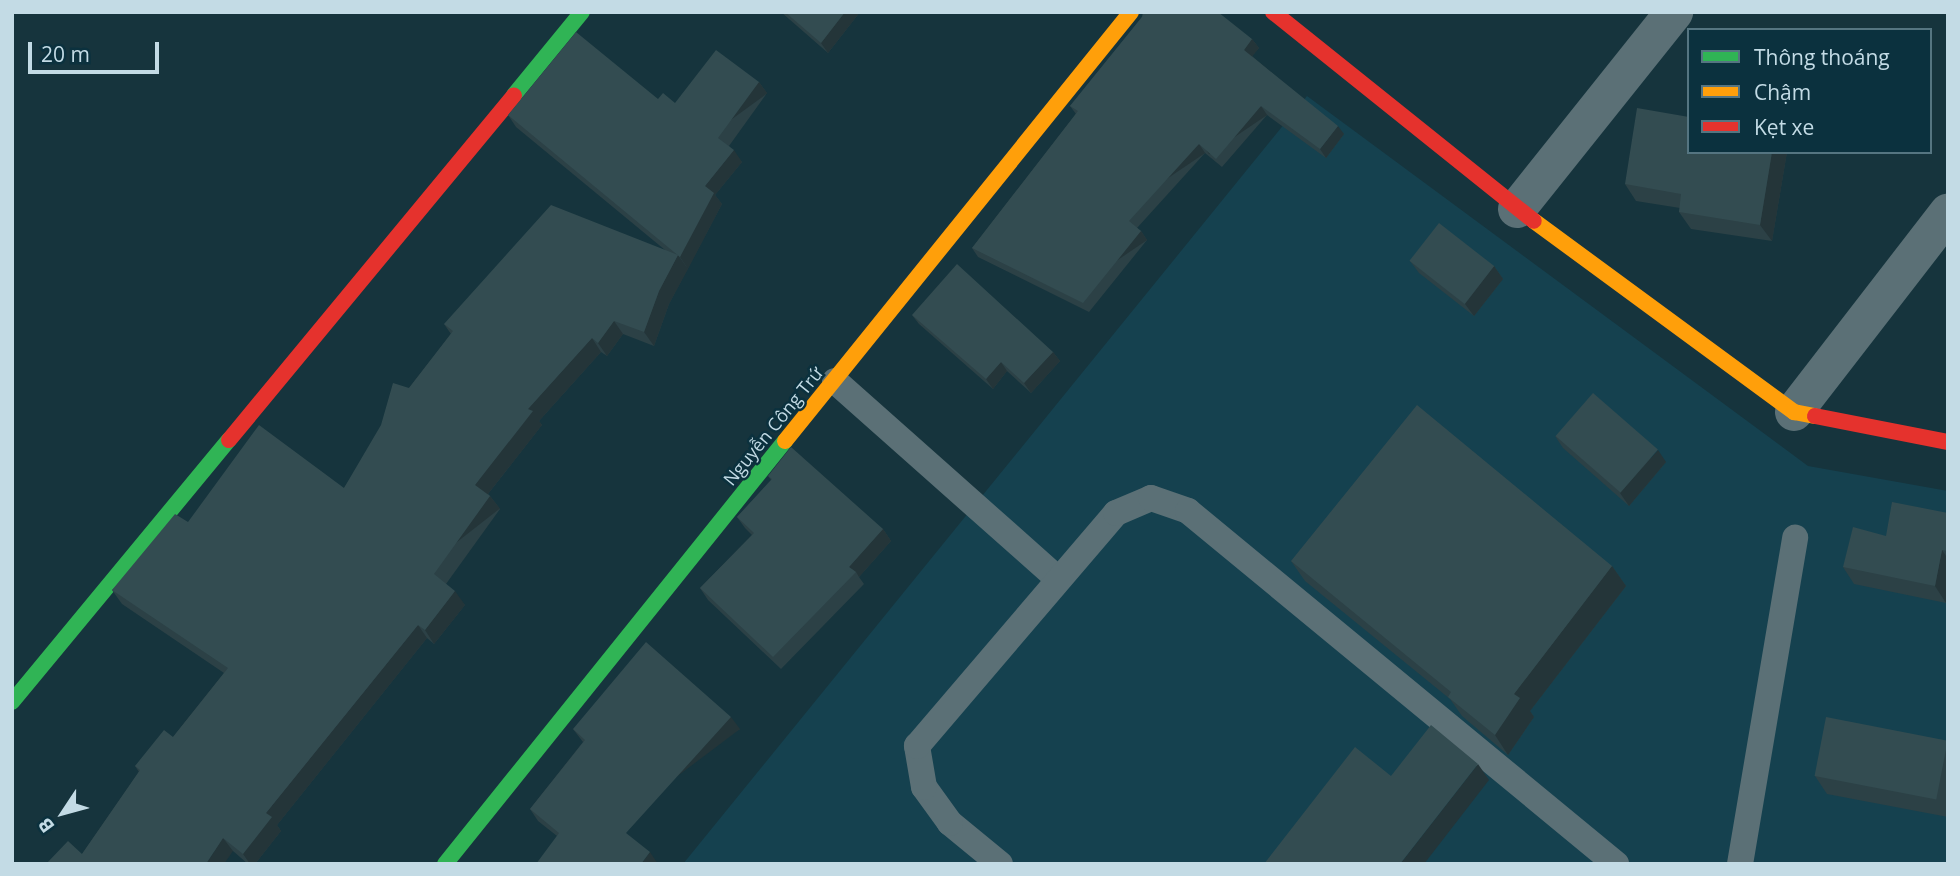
<!DOCTYPE html>
<meta charset="utf-8">
<style>
body{margin:0}
#map{position:relative;width:1960px;height:876px;overflow:hidden;background:#16343d;font-family:"Open Sans",sans-serif}
div>[style]{position:absolute}
.built>*{inset:0;background:#15414f}
.lane>*{height:26px;margin:-13px;padding:0 13px;transform-origin:13px;border-radius:13px;background:#5b7076}
.street>*{height:38px;margin:-19px;padding:0 19px;transform-origin:19px;border-radius:19px;background:#5b7076}
.fast>*{height:16px;margin:-8px;padding:0 8px;transform-origin:8px;border-radius:8px;background:#30b455}
.slow>*{height:16px;margin:-8px;padding:0 8px;transform-origin:8px;border-radius:8px;background:#ff9f0a}
.jam>*{height:16px;margin:-8px;padding:0 8px;transform-origin:8px;border-radius:8px;background:#e5322d}
.wall>*{inset:0;background:#2c4146}
.shaded-wall>*{inset:0;background:#243539;transform-origin:0 0}
.building>*{inset:0;background:#334c51;transform-origin:0 0}
span{translate:-50% -50%;white-space:nowrap;text-align:center;line-height:1.15;-webkit-text-stroke:5px #0b313e;paint-order:stroke}
.street-label{font-size:18px;color:#c3dbe5}
.frame{position:absolute;inset:0;border:14px solid #c3dbe5;pointer-events:none}
.legend{position:absolute;left:1687px;top:28px;width:245px;height:126px;box-sizing:border-box;background:#0b313e;border:2px solid #557581;margin:0;padding:9px 12px;list-style:none;font-size:21px;color:#c3dbe5}
.legend li{display:flex;align-items:center;gap:14px;height:35px}
.legend b{width:35px;border:2px solid #557581}
.north{position:absolute;left:28px;top:778px;width:70px;height:70px;-webkit-text-stroke:5px #0b313e;paint-order:stroke;rotate:234deg;font-size:19px;font-weight:700;line-height:28px;text-align:center;color:#c3dbe5}
.north::after{content:'';display:block;margin:auto;width:24px;height:32px;background:#c3dbe5;clip-path:polygon(50% 0,100% 100%,50% 72%,0 100%)}
.scale{position:absolute;left:28px;top:42px;width:131px;height:32px;box-sizing:border-box;border:4px solid #c3dbe5;border-top:0;padding-left:9px;font-size:21px;line-height:24px;white-space:nowrap;color:#c3dbe5;-webkit-text-stroke:5px #0b313e;paint-order:stroke}
</style>
<div id="map">
<div class="built">
<i style="clip-path:polygon(1307px 96px,1808px 466px,1948px 491px,1948px 864px,683px 864px)"></i>
</div>
<div class="lane">
<i style="left:835px;top:381px;width:298px;rotate:41.6deg"></i>
<i style="left:1000px;top:864px;width:65px;rotate:-140.6deg"></i>
<i style="left:950px;top:823px;width:44px;rotate:-125.8deg"></i>
<i style="left:924px;top:787px;width:42px;rotate:-99.7deg"></i>
<i style="left:917px;top:746px;width:306px;rotate:-49.5deg"></i>
<i style="left:1116px;top:513px;width:38px;rotate:-23deg"></i>
<i style="left:1151px;top:498px;width:39px;rotate:19deg"></i>
<i style="left:1188px;top:511px;width:555px;rotate:39.51deg"></i>
<i style="left:1740px;top:864px;width:331px;rotate:-80.4deg"></i>
</div>
<div class="street">
<i style="left:1517px;top:209px;width:252px;rotate:-51.4deg"></i>
<i style="left:1794px;top:412px;width:252px;rotate:-52.3deg"></i>
</div>
<div class="fast">
<i style="left:514px;top:95px;width:107px;rotate:-50.7deg"></i>
<i style="left:12px;top:702px;width:340px;rotate:-50.4deg"></i>
<i style="left:445px;top:864px;width:543px;rotate:-51.21deg"></i>
</div>
<div class="slow">
<i style="left:1534px;top:221px;width:323px;rotate:36.3deg"></i>
<i style="left:1794px;top:412px;width:21px;rotate:11deg"></i>
<i style="left:785px;top:441px;width:551px;rotate:-51.11deg"></i>
</div>
<div class="jam">
<i style="left:1273px;top:12px;width:334px;rotate:38.7deg"></i>
<i style="left:1815px;top:416px;width:136px;rotate:11.1deg"></i>
<i style="left:229px;top:440px;width:447px;rotate:-50.4deg"></i>
</div>
<div class="wall">
<i style="clip-path:polygon(781px 12px,860px 12px,828px 53px)"></i>
<i style="clip-path:polygon(1142px 17px,1252px 39px,1259px 48px,1252px 56px,1344px 134px,1326px 158px,1267px 115px,1222px 167px,1205px 153px,1137px 228px,1141px 231px,1147px 240px,1089px 312px,978px 257px,972px 248px,1076px 114px,1070px 106px)"></i>
<i style="clip-path:polygon(759px 82px,767px 93px,729px 146px,742px 162px,715px 195px,722px 204px,669px 304px,654px 346px,623px 334px,607px 356px,601px 352px,539px 421px,542px 425px,488px 494px,490px 496px,500px 509px,446px 584px,465px 605px,434px 644px,427px 638px,277px 825px,281px 831px,255px 864px,248px 864px,233px 851px,82px 854px,139px 772px,135px 766px,173px 737px,224px 673px,122px 604px,112px 590px,188px 522px,344px 488px,409px 388px,451px 334px,444px 324px,665px 250px,516px 127px,508px 115px,658px 99px,675px 103px)"></i>
<i style="clip-path:polygon(1787px 152px,1772px 241px,1691px 229px,1679px 212px,1680px 208px,1636px 201px,1625px 184px)"></i>
<i style="clip-path:polygon(1410px 261px,1494px 266px,1503px 279px,1474px 316px,1419px 273px)"></i>
<i style="clip-path:polygon(912px 315px,1053px 352px,1060px 361px,1031px 393px,1007px 371px,993px 389px,919px 324px)"></i>
<i style="clip-path:polygon(1555px 436px,1666px 462px,1629px 506px,1563px 448px)"></i>
<i style="clip-path:polygon(768px 476px,883px 529px,891px 541px,859px 577px,864px 584px,781px 669px,708px 600px,700px 588px,752px 535px,745px 528px,737px 517px,771px 480px)"></i>
<i style="clip-path:polygon(1948px 513px,1948px 596px,1946px 603px,1854px 584px,1843px 567px,1886px 536px)"></i>
<i style="clip-path:polygon(1291px 561px,1612px 566px,1626px 586px,1530px 711px,1534px 717px,1508px 755px,1462px 716px,1450px 699px,1305px 581px)"></i>
<i style="clip-path:polygon(573px 729px,740px 729px,557px 836px,538px 821px,530px 809px,583px 742px)"></i>
<i style="clip-path:polygon(1948px 740px,1948px 817px,1827px 794px,1815px 776px)"></i>
</div>
<div class="shaded-wall">
<i style="clip-path:polygon(845px 12px,860px 12px,828px 53px,821px 43px)"></i>
<i style="clip-path:polygon(1252px 39px,1259px 48px,1250px 59px,1244px 50px)"></i>
<i style="left:759px;top:82px;width:14px;height:69px;rotate:54deg"></i>
<i style="left:1261px;top:106px;width:11px;height:70px;rotate:56deg"></i>
<i style="clip-path:polygon(1338px 126px,1344px 134px,1326px 158px,1320px 149px)"></i>
<i style="left:1199px;top:144px;width:11px;height:104px;rotate:56deg"></i>
<i style="clip-path:polygon(734px 150px,742px 162px,715px 195px,722px 204px,688px 269px,680px 257px,705px 186px)"></i>
<i style="clip-path:polygon(1772px 152px,1787px 152px,1772px 241px,1760px 225px)"></i>
<i style="left:1141px;top:231px;width:11px;height:92px;rotate:56deg"></i>
<i style="clip-path:polygon(678px 255px,688px 269px,669px 304px,654px 346px,644px 332px,659px 291px)"></i>
<i style="clip-path:polygon(1494px 266px,1503px 279px,1474px 316px,1465px 304px)"></i>
<i style="clip-path:polygon(614px 321px,623px 334px,607px 356px,598px 343px)"></i>
<i style="clip-path:polygon(592px 338px,601px 352px,539px 421px,542px 425px,484px 499px,475px 485px,528px 409px)"></i>
<i style="clip-path:polygon(1053px 352px,1060px 361px,1031px 393px,1024px 383px)"></i>
<i style="clip-path:polygon(1001px 362px,1007px 371px,993px 389px,986px 379px)"></i>
<i style="clip-path:polygon(1658px 450px,1666px 462px,1629px 506px,1620px 493px)"></i>
<i style="left:490px;top:496px;width:16px;height:96px;rotate:52deg"></i>
<i style="clip-path:polygon(883px 529px,891px 541px,859px 577px,856px 572px,849px 567px)"></i>
<i style="clip-path:polygon(1942px 550px,1948px 559px,1948px 596px,1946px 603px,1935px 586px)"></i>
<i style="clip-path:polygon(1612px 566px,1626px 586px,1530px 711px,1534px 717px,1508px 755px,1495px 735px,1514px 694px)"></i>
<i style="clip-path:polygon(455px 591px,465px 605px,434px 644px,425px 630px)"></i>
<i style="clip-path:polygon(418px 625px,427px 638px,277px 825px,281px 831px,255px 864px,250px 864px,243px 854px,266px 813px)"></i>
<i style="left:731px;top:717px;width:15px;height:156px;rotate:53deg"></i>
<i style="clip-path:polygon(1478px 764px,1489px 780px,1424px 864px,1400px 864px)"></i>
<i style="clip-path:polygon(223px 838px,233px 851px,224px 864px,206px 864px)"></i>
<i style="clip-path:polygon(650px 852px,658px 864px,641px 864px)"></i>
</div>
<div class="building">
<i style="clip-path:polygon(785px 12px,845px 12px,821px 43px)"></i>
<i style="clip-path:polygon(1143px 12px,1218px 12px,1252px 39px,1244px 50px,1338px 126px,1320px 149px,1261px 106px,1216px 159px,1199px 144px,1129px 221px,1141px 231px,1083px 303px,972px 248px,1078px 111px,1070px 106px,1142px 17px)"></i>
<i style="clip-path:polygon(576px 32px,658px 99px,663px 93px,675px 103px,716px 50px,759px 82px,718px 138px,734px 150px,705px 186px,714px 193px,680px 257px,508px 115px)"></i>
<i style="clip-path:polygon(1637px 108px,1689px 117px,1689px 152px,1772px 152px,1760px 225px,1679px 212px,1681px 194px,1625px 184px)"></i>
<i style="clip-path:polygon(551px 205px,678px 255px,659px 291px,644px 332px,614px 321px,598px 343px,592px 338px,528px 409px,533px 411px,475px 485px,490px 496px,434px 574px,455px 591px,425px 630px,418px 625px,266px 813px,272px 817px,243px 854px,223px 838px,206px 864px,46px 864px,68px 841px,82px 854px,140px 770px,135px 766px,164px 730px,173px 737px,228px 668px,112px 590px,175px 514px,188px 522px,259px 425px,344px 488px,381px 425px,393px 383px,409px 388px,453px 331px,444px 324px)"></i>
<i style="left:1439px;top:223px;width:70px;height:48px;rotate:38deg"></i>
<i style="clip-path:polygon(957px 264px,1053px 352px,1024px 383px,1001px 362px,986px 379px,912px 315px)"></i>
<i style="left:1593px;top:393px;width:86px;height:57px;rotate:41deg"></i>
<i style="clip-path:polygon(1417px 405px,1612px 566px,1514px 694px,1520px 698px,1495px 735px,1448px 697px,1451px 692px,1291px 561px)"></i>
<i style="clip-path:polygon(791px 447px,883px 529px,849px 567px,856px 572px,773px 657px,700px 588px,754px 533px,737px 517px,772px 479px,768px 476px)"></i>
<i style="clip-path:polygon(1892px 502px,1948px 513px,1948px 551px,1942px 550px,1935px 586px,1843px 567px,1853px 527px,1886px 536px)"></i>
<i style="clip-path:polygon(646px 642px,731px 717px,626px 833px,650px 852px,641px 864px,536px 864px,559px 833px,530px 809px,585px 740px,573px 729px)"></i>
<i style="left:1826px;top:717px;width:124px;height:60px;rotate:11deg"></i>
<i style="clip-path:polygon(1431px 725px,1478px 764px,1400px 864px,1264px 864px,1355px 747px,1391px 776px)"></i>
</div>
<div class="street-label">
<span style="left:773px;top:426px;rotate:-51deg">Nguyễn Công Trứ</span>
</div>
<div class="frame"></div>
<ul class="legend">
<li><b style="height:9px;background:#30b455"></b>Thông thoáng</li>
<li><b style="height:9px;background:#ff9f0a"></b>Chậm</li>
<li><b style="height:9px;background:#e5322d"></b>Kẹt xe</li>
</ul>
<div class="north">B</div>
<div class="scale">20 m</div>
</div>
